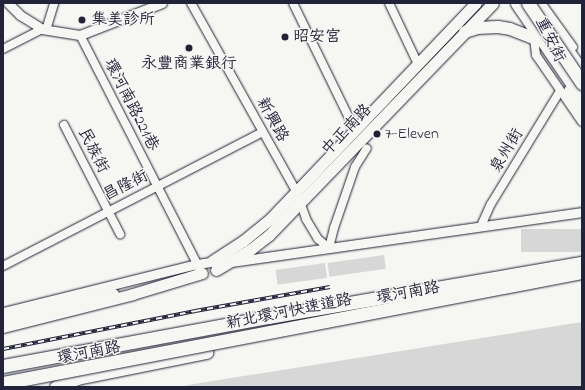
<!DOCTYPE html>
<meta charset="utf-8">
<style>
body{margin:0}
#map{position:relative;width:585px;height:390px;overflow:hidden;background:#f6f6f2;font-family:"Indie Flower","LXGW WenKai TC",sans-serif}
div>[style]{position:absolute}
.green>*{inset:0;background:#d7d7d7;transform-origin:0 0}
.roads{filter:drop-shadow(0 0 1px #22223b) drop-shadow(0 0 1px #22223b)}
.minor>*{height:8px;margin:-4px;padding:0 4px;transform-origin:4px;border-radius:4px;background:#f6f6f2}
.tertiary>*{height:9px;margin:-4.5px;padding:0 4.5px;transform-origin:4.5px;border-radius:4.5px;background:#f6f6f2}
.secondary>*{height:11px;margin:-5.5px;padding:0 5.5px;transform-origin:5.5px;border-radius:5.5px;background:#f6f6f2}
.primary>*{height:12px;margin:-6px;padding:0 6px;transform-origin:6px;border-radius:6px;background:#f6f6f2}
.trunk>*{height:13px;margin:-6.5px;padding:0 6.5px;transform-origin:6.5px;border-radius:6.5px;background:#f6f6f2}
.rail>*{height:3.5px;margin-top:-1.75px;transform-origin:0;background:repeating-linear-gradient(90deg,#f6f6f2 0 6px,#22223b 0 12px);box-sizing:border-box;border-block:1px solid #22223b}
.bridges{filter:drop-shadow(0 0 1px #22223b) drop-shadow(0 0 1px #22223b)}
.trunk-bridge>*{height:13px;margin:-6.5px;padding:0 6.5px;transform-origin:6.5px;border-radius:6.5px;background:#f6f6f2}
.dots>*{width:11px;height:11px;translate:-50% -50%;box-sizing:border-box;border:2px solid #f6f6f2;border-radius:50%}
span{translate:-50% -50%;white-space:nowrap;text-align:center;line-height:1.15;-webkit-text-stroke:3px #f6f6f2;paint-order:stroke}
.poi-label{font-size:16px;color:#22223b}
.left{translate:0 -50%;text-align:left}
.street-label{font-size:16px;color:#22223b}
.frame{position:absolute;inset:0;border:4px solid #22223b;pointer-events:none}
</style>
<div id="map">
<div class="green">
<i style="left:582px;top:229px;width:23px;height:61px;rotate:90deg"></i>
<i style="left:384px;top:255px;width:14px;height:57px;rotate:82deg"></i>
<i style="left:325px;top:263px;width:15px;height:50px;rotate:82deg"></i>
<i style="clip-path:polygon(582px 322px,582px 387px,179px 387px,194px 384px)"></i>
</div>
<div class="roads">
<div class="minor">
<i style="left:191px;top:3px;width:215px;rotate:60.8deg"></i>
<i style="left:296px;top:191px;width:30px;rotate:70deg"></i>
<i style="left:306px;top:219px;width:23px;rotate:59deg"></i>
<i style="left:318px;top:239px;width:14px;rotate:39deg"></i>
<i style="left:329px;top:248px;width:21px;rotate:-76deg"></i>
<i style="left:334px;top:228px;width:65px;rotate:-71deg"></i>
<i style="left:355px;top:167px;width:22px;rotate:-58deg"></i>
<i style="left:293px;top:3px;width:141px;rotate:64deg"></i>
<i style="left:389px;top:3px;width:68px;rotate:64.6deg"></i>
<i style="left:542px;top:4px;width:53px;rotate:54.2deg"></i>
<i style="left:46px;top:30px;width:28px;rotate:-73deg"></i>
<i style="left:80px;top:35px;width:263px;rotate:62.9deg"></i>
<i style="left:534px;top:38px;width:17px;rotate:83deg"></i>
<i style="left:536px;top:55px;width:81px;rotate:55.5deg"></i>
<i style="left:3px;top:49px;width:44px;rotate:-27.1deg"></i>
<i style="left:64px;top:125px;width:123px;rotate:62.8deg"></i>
<i style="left:481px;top:226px;width:24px;rotate:-66deg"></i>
<i style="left:491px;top:204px;width:132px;rotate:-58.6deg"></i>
<i style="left:3px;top:266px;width:292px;rotate:-27.3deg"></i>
</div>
<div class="tertiary">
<i style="left:8px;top:3px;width:17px;rotate:45deg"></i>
<i style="left:20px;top:15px;width:26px;rotate:32deg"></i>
<i style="left:42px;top:29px;width:38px;rotate:9deg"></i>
<i style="left:80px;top:35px;width:88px;rotate:-21.3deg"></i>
<i style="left:231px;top:262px;width:355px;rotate:-8.1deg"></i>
<i style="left:3px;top:312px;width:200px;rotate:-13.9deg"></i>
<i style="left:197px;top:264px;width:21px;rotate:-8deg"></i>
<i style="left:3px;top:320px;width:114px;rotate:-13.7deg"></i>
</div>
<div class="secondary">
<i style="left:212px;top:261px;width:37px;rotate:-33deg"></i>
<i style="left:243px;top:241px;width:36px;rotate:-39deg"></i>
<i style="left:271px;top:218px;width:297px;rotate:-46.4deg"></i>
<i style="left:216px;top:270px;width:41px;rotate:-31deg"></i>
<i style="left:251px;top:249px;width:23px;rotate:-38deg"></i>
<i style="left:269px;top:235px;width:322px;rotate:-46deg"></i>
<i style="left:3px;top:327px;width:134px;rotate:-14.2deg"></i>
<i style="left:133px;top:294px;width:72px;rotate:-16.9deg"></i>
</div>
<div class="primary">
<i style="left:535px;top:3px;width:83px;rotate:55.3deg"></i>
<i style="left:465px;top:32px;width:13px;rotate:-18deg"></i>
<i style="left:477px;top:28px;width:21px;rotate:-3deg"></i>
<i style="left:498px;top:27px;width:12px;rotate:9deg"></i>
<i style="left:510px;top:29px;width:26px;rotate:21deg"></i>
<i style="left:570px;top:91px;width:21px;rotate:55deg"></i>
</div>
<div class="trunk">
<i style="left:517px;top:3px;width:115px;rotate:55.6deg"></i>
<i style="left:56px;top:387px;width:23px;rotate:-23deg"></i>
<i style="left:77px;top:378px;width:132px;rotate:-11.4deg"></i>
</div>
</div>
<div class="rail">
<i style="left:3px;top:349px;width:196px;rotate:-11.2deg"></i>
<i style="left:195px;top:311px;width:137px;rotate:-10.1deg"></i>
</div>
<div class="bridges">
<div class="trunk-bridge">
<i style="left:528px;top:3px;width:97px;rotate:56deg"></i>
<i style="left:3px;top:366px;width:269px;rotate:-10.5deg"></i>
<i style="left:268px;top:317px;width:319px;rotate:-9.8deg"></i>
<i style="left:3px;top:383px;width:590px;rotate:-10.85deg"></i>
</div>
</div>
<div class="dots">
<i style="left:82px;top:20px;background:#22223b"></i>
<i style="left:285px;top:37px;background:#22223b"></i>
<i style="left:189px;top:48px;background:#22223b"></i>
<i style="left:377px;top:134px;background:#22223b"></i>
</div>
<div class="poi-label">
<span class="left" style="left:91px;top:20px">集美診所</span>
<span class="left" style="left:293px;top:37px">昭安宮</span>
<span style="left:189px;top:64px">永豐商業銀行</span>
<span class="left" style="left:385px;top:134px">7-Eleven</span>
</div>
<div class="street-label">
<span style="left:550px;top:40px;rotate:64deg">重安街</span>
<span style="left:131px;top:105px;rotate:63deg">環河南路221巷</span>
<span style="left:272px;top:120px;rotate:61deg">新興路</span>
<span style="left:347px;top:130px;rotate:-46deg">中正南路</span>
<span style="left:93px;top:151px;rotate:63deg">民族街</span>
<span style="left:507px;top:151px;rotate:-59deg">泉州街</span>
<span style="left:126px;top:186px;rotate:-27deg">昌隆街</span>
<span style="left:408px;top:293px;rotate:-10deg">環河南路</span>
<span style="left:289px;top:312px;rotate:-11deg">新北環河快速道路</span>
<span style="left:89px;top:353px;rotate:-11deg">環河南路</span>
</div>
<div class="frame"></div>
</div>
